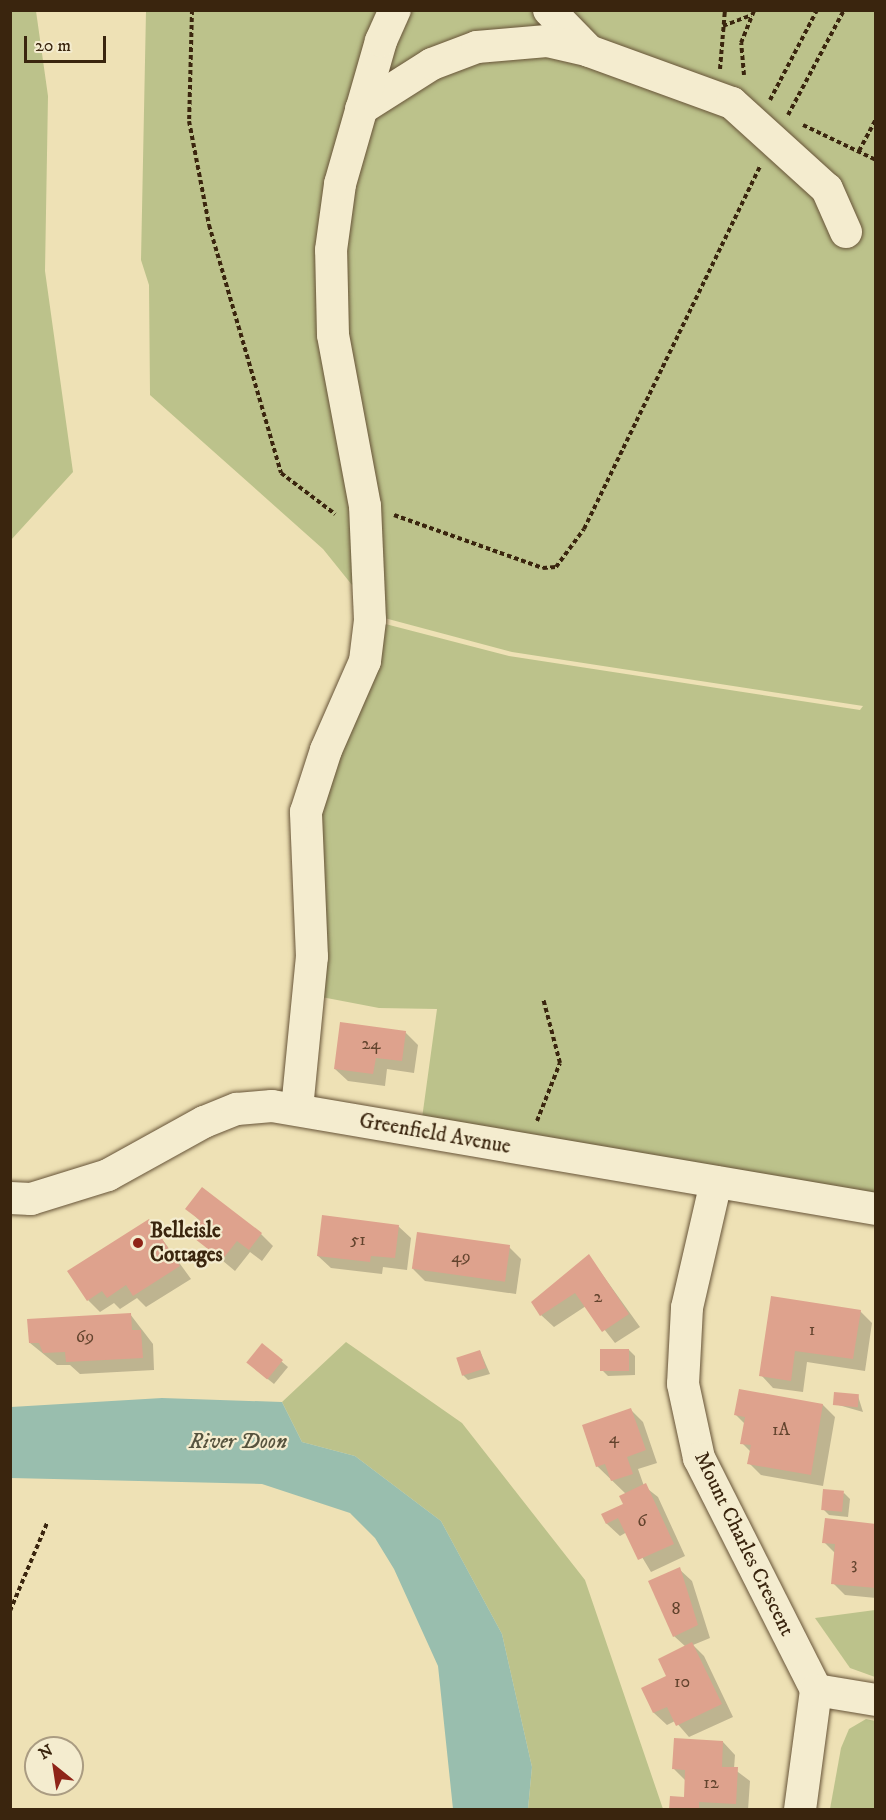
<!DOCTYPE html>
<style>
body{margin:0}
#map{position:relative;width:886px;height:1820px;overflow:hidden;background:#eee1b5;font-family:"IM FELL DW Pica",serif}
div>[style]{position:absolute}
.green>*{inset:0;background:#bcc28b}
.water>*{inset:0;background:#99beae}
.shadow>*{inset:0;background:#0003}
.building>*{inset:0;background:#dea28d;transform-origin:0 0}
.path>*{height:4px;margin-top:-2px;transform-origin:0;background:repeating-linear-gradient(90deg,#3a250e 0 4.5px,transparent 0 7.5px)}
.roads{filter:drop-shadow(0 0 2px #675438) drop-shadow(0 0 2px #675438)}
.minor>*{height:32px;margin:-16px;padding:0 16px;transform-origin:16px;border-radius:16px;background:#f4eccf}
.dots>*{width:16px;height:16px;translate:-50% -50%;box-sizing:border-box;border:3px solid #f4eccf;border-radius:50%}
span{translate:-50% -50%;white-space:nowrap;text-align:center;line-height:1.15;-webkit-text-stroke:4.5px #f4eccf;paint-order:stroke}
.number-label{font-size:18px;color:#63442e}
.number-label span{-webkit-text-stroke-width:0}
.street-label{font-size:21px;color:#3a250e}
.poi-label{font-size:21px;color:#3a250e;font-weight:700}
.left{translate:0 -50%;text-align:left}
.water-label{font-size:22px;color:#56533e;font-style:italic}
.frame{position:absolute;inset:0;border:12px solid #3a250e;pointer-events:none}
.north{position:absolute;left:24px;top:1736px;width:60px;height:60px;box-sizing:border-box;background:#f4eccf;border:2px solid #aa9c82;border-radius:50%;rotate:330deg;font-size:16px;font-weight:700;line-height:24px;text-align:center;color:#3a250e}
.north::after{content:'';display:block;margin:auto;width:21px;height:27px;background:#8f2418;clip-path:polygon(50% 0,100% 100%,50% 72%,0 100%)}
.scale{position:absolute;left:24px;top:36px;width:82px;height:27px;box-sizing:border-box;border:3px solid #3a250e;border-top:0;padding-left:8px;font-size:18px;line-height:21px;white-space:nowrap;color:#3a250e;-webkit-text-stroke:4px #f4eccf;paint-order:stroke}
</style>
<div id="map">
<div class="green">
<i style="clip-path:polygon(10px 11px,36px 11px,48px 96px,45px 271px,73px 472px,11px 540px)"></i>
<i style="clip-path:polygon(146px 11px,875px 11px,875px 1208px,420px 1133px,437px 1009px,379px 1008px,311px 995px,307px 844px,370px 620px,509px 656px,860px 710px,863px 706px,512px 652px,377px 616px,323px 549px,150px 395px,149px 285px,141px 260px)"></i>
<i style="clip-path:polygon(346px 1342px,462px 1423px,585px 1580px,663px 1809px,528px 1809px,532px 1767px,502px 1634px,441px 1521px,355px 1456px,302px 1442px,282px 1402px)"></i>
<i style="clip-path:polygon(875px 1610px,876px 1610px,875px 1677px,850px 1668px,815px 1618px)"></i>
<i style="clip-path:polygon(866px 1719px,875px 1721px,875px 1809px,830px 1809px,841px 1748px,849px 1729px)"></i>
</div>
<div class="water">
<i style="clip-path:polygon(162px 1398px,282px 1402px,302px 1442px,355px 1456px,441px 1521px,502px 1634px,532px 1767px,528px 1809px,453px 1809px,438px 1666px,394px 1569px,375px 1538px,350px 1513px,262px 1484px,11px 1478px,11px 1407px)"></i>
</div>
<div class="shadow">
<i style="clip-path:polygon(405px 1032px,418px 1045px,414px 1073px,387px 1069px,385px 1086px,348px 1081px,335px 1069px)"></i>
<i style="clip-path:polygon(187px 1208px,261px 1234px,273px 1246px,262px 1261px,250px 1252px,235px 1271px,192px 1235px,201px 1222px)"></i>
<i style="clip-path:polygon(149px 1221px,191px 1279px,146px 1307px,137px 1298px,120px 1309px,114px 1303px,100px 1312px,88px 1300px)"></i>
<i style="clip-path:polygon(398px 1226px,411px 1238px,407px 1270px,383px 1267px,382px 1274px,331px 1268px,318px 1256px)"></i>
<i style="clip-path:polygon(509px 1247px,521px 1259px,516px 1294px,425px 1281px,413px 1269px)"></i>
<i style="clip-path:polygon(589px 1256px,640px 1327px,615px 1343px,586px 1306px,554px 1327px,541px 1315px)"></i>
<i style="clip-path:polygon(772px 1298px,860px 1311px,872px 1323px,865px 1371px,807px 1362px,803px 1392px,773px 1388px,761px 1375px)"></i>
<i style="clip-path:polygon(130px 1314px,153px 1344px,154px 1370px,80px 1374px,70px 1365px,57px 1365px,30px 1343px)"></i>
<i style="clip-path:polygon(262px 1345px,288px 1367px,274px 1384px,254px 1368px)"></i>
<i style="clip-path:polygon(629px 1350px,635px 1356px,635px 1375px,608px 1376px,602px 1370px)"></i>
<i style="clip-path:polygon(480px 1351px,490px 1374px,468px 1380px,462px 1374px)"></i>
<i style="clip-path:polygon(858px 1396px,863px 1412px,835px 1404px)"></i>
<i style="clip-path:polygon(823px 1405px,835px 1417px,823px 1486px,761px 1475px,749px 1463px,751px 1452px,742px 1443px,746px 1425px,736px 1415px)"></i>
<i style="clip-path:polygon(631px 1410px,643px 1422px,657px 1463px,638px 1469px,644px 1486px,658px 1497px,685px 1556px,651px 1572px,627px 1532px,620px 1536px,607px 1524px,603px 1515px,625px 1505px,626px 1494px,597px 1466px)"></i>
<i style="clip-path:polygon(844px 1493px,850px 1499px,848px 1517px,829px 1515px,823px 1509px)"></i>
<i style="clip-path:polygon(876px 1525px,876px 1598px,845px 1595px,833px 1583px,836px 1554px,824px 1542px)"></i>
<i style="clip-path:polygon(679px 1569px,692px 1581px,710px 1638px,693px 1645px,704px 1656px,733px 1717px,689px 1737px,675px 1721px,667px 1725px,654px 1713px,643px 1689px,668px 1677px,686px 1647px,674px 1636px)"></i>
<i style="clip-path:polygon(723px 1742px,735px 1755px,734px 1769px,750px 1781px,748px 1810px,670px 1810px,685px 1798px,686px 1781px,674px 1769px)"></i>
</div>
<div class="building">
<i style="clip-path:polygon(340px 1022px,406px 1031px,402px 1061px,376px 1058px,373px 1074px,334px 1069px)"></i>
<i style="clip-path:polygon(202px 1187px,262px 1233px,249px 1250px,237px 1241px,222px 1260px,190px 1235px,201px 1221px,185px 1209px)"></i>
<i style="clip-path:polygon(322px 1215px,399px 1225px,395px 1258px,371px 1256px,370px 1262px,317px 1256px)"></i>
<i style="clip-path:polygon(149px 1219px,180px 1266px,133px 1296px,126px 1285px,107px 1298px,102px 1291px,87px 1301px,67px 1271px)"></i>
<i style="left:417px;top:1232px;width:94px;height:37px;rotate:8deg"></i>
<i style="clip-path:polygon(589px 1254px,629px 1314px,602px 1332px,575px 1293px,540px 1316px,531px 1302px)"></i>
<i style="clip-path:polygon(771px 1296px,861px 1310px,853px 1359px,795px 1351px,791px 1381px,759px 1376px)"></i>
<i style="clip-path:polygon(131px 1313px,132px 1330px,141px 1330px,143px 1358px,66px 1362px,65px 1352px,43px 1353px,39px 1343px,29px 1343px,27px 1319px)"></i>
<i style="left:262px;top:1343px;width:27px;height:25px;rotate:39deg"></i>
<i style="left:600px;top:1349px;width:29px;height:22px"></i>
<i style="left:480px;top:1350px;width:19px;height:25px;rotate:72deg"></i>
<i style="clip-path:polygon(739px 1389px,823px 1404px,811px 1475px,747px 1464px,751px 1445px,740px 1444px,745px 1417px,734px 1415px)"></i>
<i style="left:834px;top:1392px;width:25px;height:13px;rotate:5deg"></i>
<i style="clip-path:polygon(631px 1408px,646px 1450px,627px 1457px,633px 1474px,611px 1481px,605px 1464px,596px 1467px,582px 1425px)"></i>
<i style="clip-path:polygon(646px 1483px,674px 1544px,638px 1560px,618px 1518px,606px 1524px,601px 1514px,623px 1504px,619px 1496px)"></i>
<i style="left:823px;top:1489px;width:21px;height:21px;rotate:5deg"></i>
<i style="clip-path:polygon(825px 1518px,876px 1524px,876px 1588px,831px 1584px,835px 1544px,822px 1543px)"></i>
<i style="clip-path:polygon(680px 1567px,698px 1625px,673px 1637px,648px 1581px)"></i>
<i style="clip-path:polygon(692px 1642px,722px 1704px,676px 1726px,667px 1707px,653px 1713px,641px 1688px,666px 1676px,658px 1659px)"></i>
<i style="clip-path:polygon(674px 1738px,723px 1741px,722px 1767px,738px 1767px,736px 1804px,699px 1802px,699px 1810px,669px 1810px,670px 1796px,684px 1797px,685px 1770px,672px 1769px)"></i>
</div>
<div class="path">
<i style="left:192px;top:10px;width:111px;rotate:91.5deg"></i>
<i style="left:189px;top:121px;width:106px;rotate:79.1deg"></i>
<i style="left:209px;top:225px;width:258px;rotate:73.8deg"></i>
<i style="left:281px;top:473px;width:68px;rotate:37.2deg"></i>
<i style="left:723px;top:26px;width:30px;rotate:-21deg"></i>
<i style="left:720px;top:69px;width:59px;rotate:-85.2deg"></i>
<i style="left:744px;top:75px;width:32px;rotate:-95deg"></i>
<i style="left:741px;top:43px;width:35px;rotate:-68deg"></i>
<i style="left:770px;top:100px;width:102px;rotate:-62.4deg"></i>
<i style="left:788px;top:115px;width:119px;rotate:-61.9deg"></i>
<i style="left:803px;top:125px;width:81px;rotate:25.6deg"></i>
<i style="left:859px;top:151px;width:36px;rotate:-62deg"></i>
<i style="left:394px;top:515px;width:158px;rotate:19.6deg"></i>
<i style="left:543px;top:568px;width:13px;rotate:-4deg"></i>
<i style="left:556px;top:567px;width:47px;rotate:-53.6deg"></i>
<i style="left:584px;top:529px;width:403px;rotate:-64.1deg"></i>
<i style="left:537px;top:1121px;width:62px;rotate:-68.4deg"></i>
<i style="left:560px;top:1063px;width:67px;rotate:-104.7deg"></i>
<i style="left:10px;top:1611px;width:95px;rotate:-67.2deg"></i>
</div>
<div class="roads">
<div class="minor">
<i style="left:549px;top:10px;width:57px;rotate:45.7deg"></i>
<i style="left:589px;top:51px;width:152px;rotate:20deg"></i>
<i style="left:732px;top:103px;width:128px;rotate:42.2deg"></i>
<i style="left:827px;top:189px;width:47px;rotate:66.2deg"></i>
<i style="left:361px;top:109px;width:84px;rotate:-32.4deg"></i>
<i style="left:432px;top:64px;width:48px;rotate:-20.7deg"></i>
<i style="left:477px;top:47px;width:70px;rotate:-4.9deg"></i>
<i style="left:547px;top:41px;width:39px;rotate:13deg"></i>
<i style="left:297px;top:1109px;width:153px;rotate:-84.4deg"></i>
<i style="left:312px;top:957px;width:145px;rotate:-92.4deg"></i>
<i style="left:306px;top:812px;width:65px;rotate:-72.1deg"></i>
<i style="left:326px;top:750px;width:97px;rotate:-66.3deg"></i>
<i style="left:365px;top:661px;width:41px;rotate:-83deg"></i>
<i style="left:370px;top:620px;width:114px;rotate:-92.5deg"></i>
<i style="left:365px;top:506px;width:174px;rotate:-100.6deg"></i>
<i style="left:333px;top:335px;width:85px;rotate:-91.3deg"></i>
<i style="left:331px;top:250px;width:67px;rotate:-82.2deg"></i>
<i style="left:340px;top:184px;width:149px;rotate:-74deg"></i>
<i style="left:381px;top:41px;width:34px;rotate:-66deg"></i>
<i style="left:716px;top:1182px;width:129px;rotate:103deg"></i>
<i style="left:687px;top:1308px;width:76px;rotate:93deg"></i>
<i style="left:683px;top:1384px;width:76px;rotate:77.8deg"></i>
<i style="left:699px;top:1458px;width:260px;rotate:63.2deg"></i>
<i style="left:816px;top:1690px;width:121px;rotate:97.6deg"></i>
<i style="left:10px;top:1198px;width:21px;rotate:3deg"></i>
<i style="left:31px;top:1199px;width:81px;rotate:-17.3deg"></i>
<i style="left:108px;top:1175px;width:110px;rotate:-28.9deg"></i>
<i style="left:204px;top:1122px;width:35px;rotate:-22deg"></i>
<i style="left:237px;top:1109px;width:35px;rotate:-5deg"></i>
<i style="left:272px;top:1106px;width:613px;rotate:9.68deg"></i>
<i style="left:816px;top:1690px;width:61px;rotate:9.5deg"></i>
</div>
</div>
<div class="dots">
<i style="left:138px;top:1243px;background:#8f2418"></i>
</div>
<div class="number-label">
<span style="left:371px;top:1044px">24</span>
<span style="left:358px;top:1240px">51</span>
<span style="left:461px;top:1257px">49</span>
<span style="left:598px;top:1297px">2</span>
<span style="left:812px;top:1330px">1</span>
<span style="left:85px;top:1337px">69</span>
<span style="left:781px;top:1430px">1A</span>
<span style="left:614px;top:1438px">4</span>
<span style="left:642px;top:1521px">6</span>
<span style="left:854px;top:1564px">3</span>
<span style="left:676px;top:1609px">8</span>
<span style="left:682px;top:1682px">10</span>
<span style="left:711px;top:1783px">12</span>
</div>
<div class="street-label">
<span style="left:435px;top:1134px;rotate:10deg">Greenfield Avenue</span>
<span style="left:744px;top:1544px;rotate:64deg">Mount Charles Crescent</span>
</div>
<div class="poi-label">
<span class="left" style="left:150px;top:1243px">Belleisle<br>Cottages</span>
</div>
<div class="water-label">
<span style="left:238px;top:1442px">River Doon</span>
</div>
<div class="frame"></div>
<div class="north">N</div>
<div class="scale">20 m</div>
</div>
